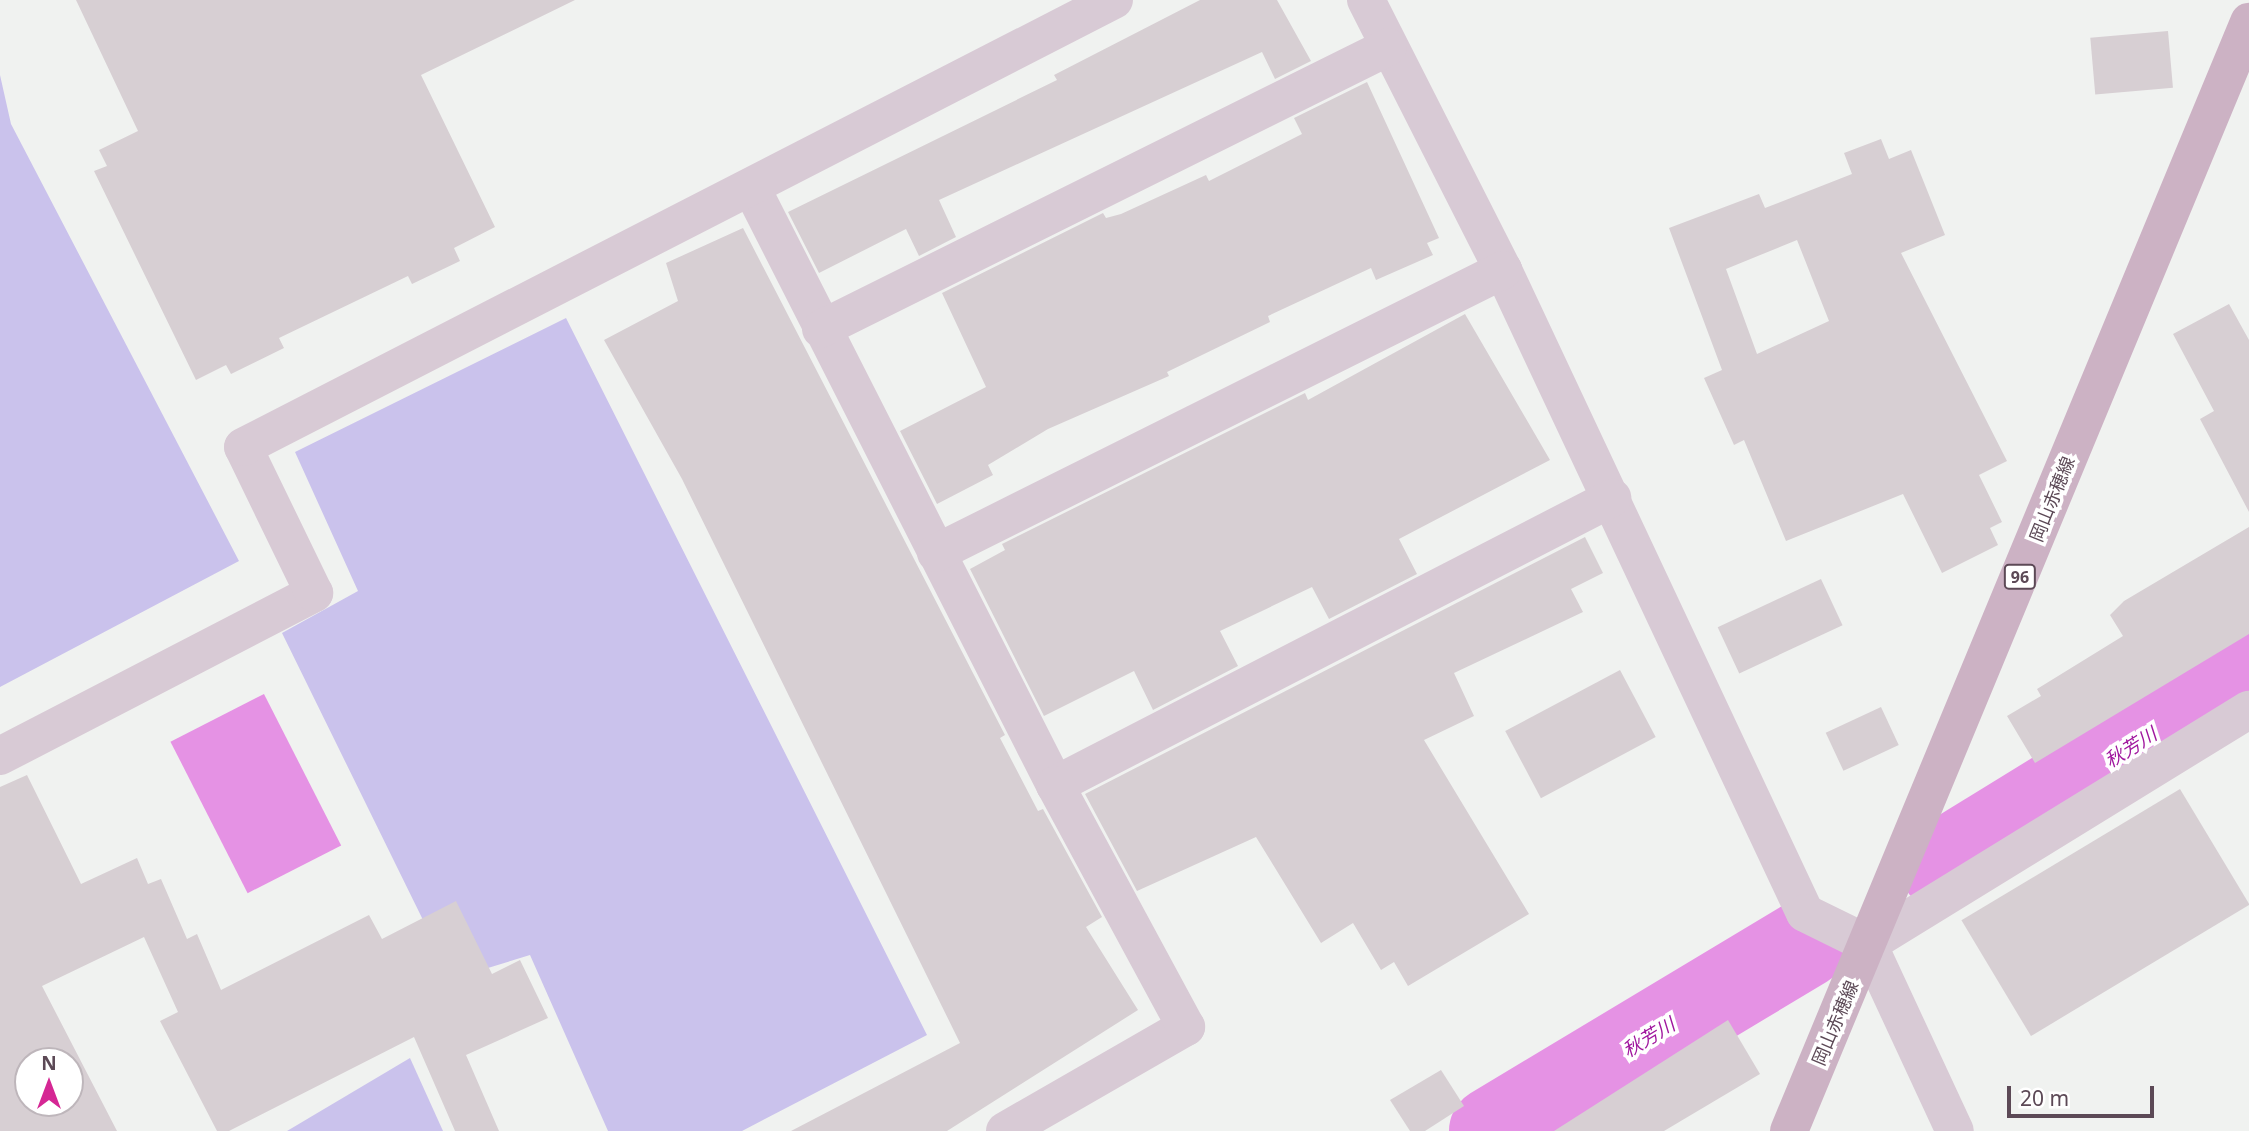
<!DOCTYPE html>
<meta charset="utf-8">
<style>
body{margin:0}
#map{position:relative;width:2249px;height:1131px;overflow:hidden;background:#f0f2f0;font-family:"Noto Sans","Noto Sans JP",sans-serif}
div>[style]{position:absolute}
.green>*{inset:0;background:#cac2ec}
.water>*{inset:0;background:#e592e4;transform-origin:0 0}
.river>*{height:88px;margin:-44px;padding:0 44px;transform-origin:44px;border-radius:44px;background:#e592e4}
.building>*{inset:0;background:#d7cfd3;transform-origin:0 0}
.minor>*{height:38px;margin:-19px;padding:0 19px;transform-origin:19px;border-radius:19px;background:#d8cad5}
.major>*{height:38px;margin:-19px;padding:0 19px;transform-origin:19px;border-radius:19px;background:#ccb2c4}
span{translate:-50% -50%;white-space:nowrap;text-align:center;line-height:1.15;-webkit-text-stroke:7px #fff;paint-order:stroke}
.shield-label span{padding:2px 5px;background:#fff;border:2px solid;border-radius:5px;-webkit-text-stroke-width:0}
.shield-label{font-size:16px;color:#5c4956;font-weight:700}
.street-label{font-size:18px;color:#5c4956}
.water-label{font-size:19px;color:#a0179e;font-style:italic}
.north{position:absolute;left:14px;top:1047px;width:70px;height:70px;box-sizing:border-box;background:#fff;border:2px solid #beb6bb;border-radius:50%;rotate:0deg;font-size:19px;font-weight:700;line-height:28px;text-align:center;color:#5c4956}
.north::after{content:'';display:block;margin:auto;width:24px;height:32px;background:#d52794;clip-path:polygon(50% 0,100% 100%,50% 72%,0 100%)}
.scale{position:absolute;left:2007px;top:1086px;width:147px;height:32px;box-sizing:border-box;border:4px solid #5c4956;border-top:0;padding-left:9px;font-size:21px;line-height:24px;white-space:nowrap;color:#5c4956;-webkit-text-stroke:5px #fff;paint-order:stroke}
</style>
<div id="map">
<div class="green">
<i style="clip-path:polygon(0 75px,11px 124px,239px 561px,0 687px)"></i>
<i style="clip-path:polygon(566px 318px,927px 1035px,742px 1131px,608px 1131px,530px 955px,452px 979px,282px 633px,358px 591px,295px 452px)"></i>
<i style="clip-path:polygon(410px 1058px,443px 1131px,287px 1131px)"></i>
</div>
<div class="water">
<i style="left:264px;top:694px;width:170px;height:105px;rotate:63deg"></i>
</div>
<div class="river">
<i style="left:1942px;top:865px;width:361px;rotate:-31.6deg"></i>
<i style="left:1493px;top:1131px;width:363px;rotate:-31deg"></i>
</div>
<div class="building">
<i style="clip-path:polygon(76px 0,575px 0,421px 75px,495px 227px,454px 248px,460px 261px,412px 284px,408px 276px,279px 338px,284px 348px,231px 374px,226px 365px,196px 380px,94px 171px,107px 166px,99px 150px,138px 131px)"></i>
<i style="clip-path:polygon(1200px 0,1277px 0,1311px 61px,1275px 79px,1262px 52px,939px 200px,956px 237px,919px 256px,906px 229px,819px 273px,788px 212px,1057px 80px,1054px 75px)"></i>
<i style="left:2168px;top:31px;width:57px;height:78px;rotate:85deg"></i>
<i style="clip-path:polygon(1367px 82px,1439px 238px,1427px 243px,1433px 255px,1376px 280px,1371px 268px,1268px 316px,1270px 322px,1167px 372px,1169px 376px,1048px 429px,988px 465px,993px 475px,937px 504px,900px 431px,986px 387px,942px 293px,1103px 213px,1106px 218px,1121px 214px,1206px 175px,1209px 181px,1302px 134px,1294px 118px)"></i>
<i style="clip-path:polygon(evenodd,1881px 139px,1889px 159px,1911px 150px,1945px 235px,1901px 253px,2007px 461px,1979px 475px,2002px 522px,1990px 528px,1998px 545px,1942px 573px,1903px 494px,1786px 541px,1744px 440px,1734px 445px,1704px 378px,1722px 370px,1669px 228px,1759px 194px,1765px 208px,1852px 174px,1844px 153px,1881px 139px,1797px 240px,1829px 321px,1757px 354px,1726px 269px,1797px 240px)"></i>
<i style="clip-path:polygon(743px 228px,1005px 735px,1000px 738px,1038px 811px,1043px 809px,1102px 917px,1086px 927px,1138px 1010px,947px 1131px,791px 1131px,960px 1043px,682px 479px,604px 340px,678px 301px,666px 263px)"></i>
<i style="clip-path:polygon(2229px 304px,2249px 340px,2249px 512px,2200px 419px,2214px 411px,2173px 334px)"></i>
<i style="clip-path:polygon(1465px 314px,1550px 460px,1399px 539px,1417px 574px,1329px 619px,1312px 587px,1220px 631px,1238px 666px,1153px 710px,1134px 671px,1044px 716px,970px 569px,1005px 550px,1002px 544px,1305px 393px,1308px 400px)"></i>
<i style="clip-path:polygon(2249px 527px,2249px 634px,2035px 763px,2007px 716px,2041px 696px,2037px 689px,2123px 636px,2110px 615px,2124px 601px)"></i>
<i style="clip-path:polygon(1585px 537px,1603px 573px,1571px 589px,1583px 612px,1454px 673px,1474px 716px,1424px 740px,1529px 914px,1408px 986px,1394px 962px,1381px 970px,1353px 923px,1321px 943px,1256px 837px,1137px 891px,1085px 794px)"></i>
<i style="left:1821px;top:579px;width:51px;height:114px;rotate:65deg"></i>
<i style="left:1620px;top:670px;width:76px;height:130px;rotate:62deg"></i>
<i style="left:1881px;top:707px;width:42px;height:61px;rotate:65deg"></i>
<i style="clip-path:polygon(evenodd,27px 775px,81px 884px,137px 858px,148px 884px,161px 879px,187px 939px,197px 934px,221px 990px,369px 915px,382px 939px,456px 901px,492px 974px,520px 960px,548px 1018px,466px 1055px,499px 1131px,455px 1131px,414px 1037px,229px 1131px,217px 1131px,160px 1021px,178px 1012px,144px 937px,42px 986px,117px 1131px,0 1131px,0 787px,27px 775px,28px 1061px,70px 1061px,70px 1103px,28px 1103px,28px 1061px)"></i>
<i style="left:2180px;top:789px;width:135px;height:255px;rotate:59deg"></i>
<i style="clip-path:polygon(1728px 1020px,1760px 1074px,1664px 1131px,1554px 1131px)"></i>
<i style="clip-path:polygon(1441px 1070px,1464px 1106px,1425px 1131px,1410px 1131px,1390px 1100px)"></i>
</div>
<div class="minor">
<i style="left:1366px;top:0;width:303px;rotate:63.1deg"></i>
<i style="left:1503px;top:270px;width:710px;rotate:64.84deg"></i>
<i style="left:1805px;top:913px;width:70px;rotate:26.2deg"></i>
<i style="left:1868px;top:944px;width:206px;rotate:65.1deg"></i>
<i style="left:751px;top:187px;width:671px;rotate:63.05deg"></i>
<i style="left:1055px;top:785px;width:627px;rotate:-27.26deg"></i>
<i style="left:821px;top:329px;width:633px;rotate:-26.44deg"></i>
<i style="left:936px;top:553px;width:634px;rotate:-26.52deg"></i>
<i style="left:0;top:756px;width:354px;rotate:-27.4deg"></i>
<i style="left:314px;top:593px;width:162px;rotate:-115.9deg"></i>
<i style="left:243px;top:447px;width:979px;rotate:-27.17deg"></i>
<i style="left:1868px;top:944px;width:447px;rotate:-31.6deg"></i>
<i style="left:1005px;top:1131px;width:209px;rotate:-29.9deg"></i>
<i style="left:1186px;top:1027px;width:275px;rotate:-118.4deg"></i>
</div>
<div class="major">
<i style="left:1789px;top:1131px;width:1201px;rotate:-67.47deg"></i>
</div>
<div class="shield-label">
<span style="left:2020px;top:577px">96</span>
</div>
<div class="street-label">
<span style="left:2052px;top:499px;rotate:-68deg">岡山赤穂線</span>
<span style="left:1835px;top:1023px;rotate:-67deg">岡山赤穂線</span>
</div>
<div class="water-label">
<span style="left:2131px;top:748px;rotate:-32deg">秋芳川</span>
<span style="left:1649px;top:1038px;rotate:-31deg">秋芳川</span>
</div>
<div class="north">N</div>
<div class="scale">20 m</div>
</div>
